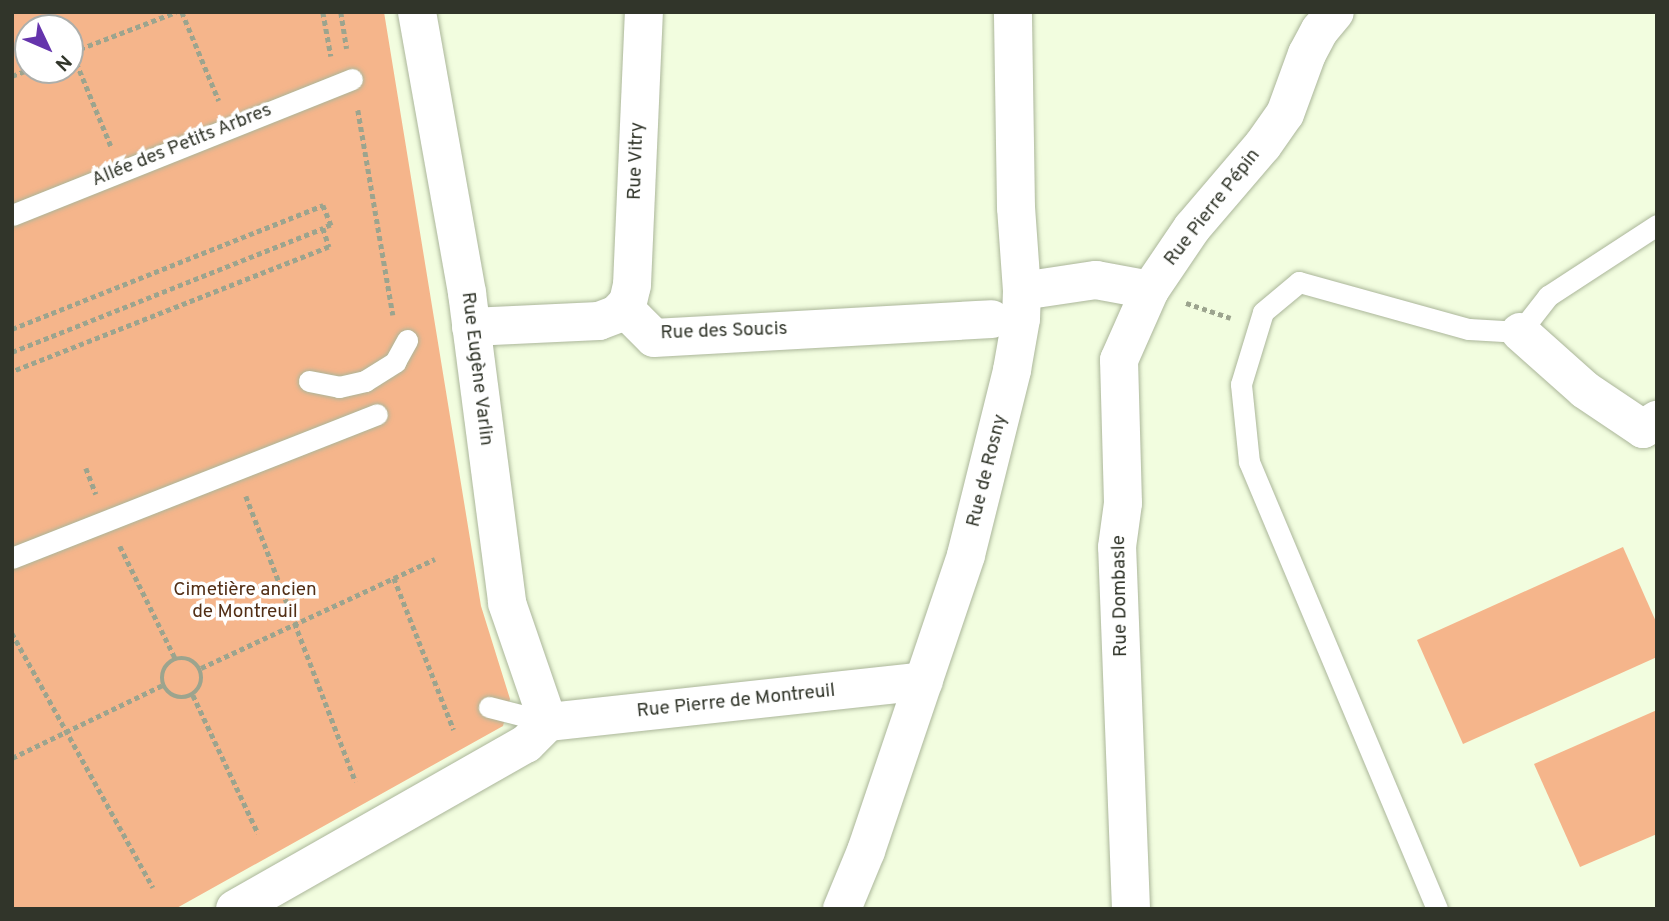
<!DOCTYPE html>
<meta charset="utf-8">
<style>
body{margin:0}
#map{position:relative;width:1669px;height:921px;overflow:hidden;background:#f2fddf;font-family:Overpass,sans-serif}
div>[style]{position:absolute}
.green>*{inset:0;background:#f5b58b}
.path>*{height:4.5px;margin-top:-2.25px;transform-origin:0;background:repeating-linear-gradient(90deg,#9ca48e 0 5px,transparent 0 8.5px)}
.path>.ring{margin:-2.25px;padding:0;box-sizing:content-box;background:none;border:4.5px solid #9ca48e;border-radius:50%}
.roads{filter:drop-shadow(0 0 2px #abb69a) drop-shadow(0 0 2px #abb69a)}
.lane>*{height:21px;margin:-10.5px;padding:0 10.5px;transform-origin:10.5px;border-radius:10.5px;background:#fff}
.street>*{height:38px;margin:-19px;padding:0 19px;transform-origin:19px;border-radius:19px;background:#fff}
.secondary>*{height:38px;margin:-19px;padding:0 19px;transform-origin:19px;border-radius:19px;background:#fff}
span{translate:-50% -50%;white-space:nowrap;text-align:center;line-height:1.15;-webkit-text-stroke:7px #fff;paint-order:stroke}
.street-label{font-size:19px;color:#31352a}
.park-label{font-size:19px;color:#522f16}
.frame{position:absolute;inset:0;border:14px solid #31352a;pointer-events:none}
.north{position:absolute;left:14px;top:14px;width:70px;height:70px;box-sizing:border-box;background:#fff;border:2px solid #adaeaa;border-radius:50%;rotate:134deg;font-size:19px;font-weight:700;line-height:28px;text-align:center;color:#31352a}
.north::after{content:'';display:block;margin:auto;width:24px;height:32px;background:#6534ac;clip-path:polygon(50% 0,100% 100%,50% 72%,0 100%)}
</style>
<div id="map">
<div class="green">
<i style="clip-path:polygon(evenodd,12px 12px,384px 12px,481px 606px,510px 699px,503px 726px,175px 909px,12px 909px,12px 12px,28px 28px,70px 28px,70px 70px,28px 70px,28px 28px)"></i>
<i style="clip-path:polygon(1623px 547px,1657px 624px,1657px 657px,1463px 744px,1417px 640px)"></i>
<i style="clip-path:polygon(1657px 710px,1657px 834px,1580px 867px,1534px 764px)"></i>
</div>
<div class="path">
<i style="left:182px;top:12px;width:96px;rotate:67.4deg"></i>
<i style="left:323px;top:12px;width:45px;rotate:79.7deg"></i>
<i style="left:341px;top:12px;width:37px;rotate:81deg"></i>
<i style="left:60px;top:23px;width:5px;rotate:68deg"></i>
<i style="left:70px;top:47px;width:107px;rotate:67.5deg"></i>
<i style="left:72px;top:52px;width:111px;rotate:-21deg"></i>
<i style="left:12px;top:76px;width:17px;rotate:-21deg"></i>
<i style="left:358px;top:110px;width:208px;rotate:80.3deg"></i>
<i style="left:1186px;top:303px;width:47px;rotate:18.4deg"></i>
<i style="left:12px;top:329px;width:335px;rotate:-21.7deg"></i>
<i style="left:323px;top:205px;width:22px;rotate:68deg"></i>
<i style="left:331px;top:225px;width:9px;rotate:159deg"></i>
<i style="left:12px;top:352px;width:335px;rotate:-21.7deg"></i>
<i style="left:323px;top:228px;width:20px;rotate:72deg"></i>
<i style="left:329px;top:247px;width:341px;rotate:158.5deg"></i>
<i style="left:86px;top:468px;width:28px;rotate:69deg"></i>
<i style="left:246px;top:496px;width:306px;rotate:69deg"></i>
<i style="left:120px;top:546px;width:125px;rotate:63.8deg"></i>
<i style="left:394px;top:578px;width:163px;rotate:68.5deg"></i>
<i style="left:12px;top:633px;width:291px;rotate:61deg"></i>
<i class="ring" style="left:162px;top:658px;width:35.5px;height:35.5px"></i>
<i style="left:201px;top:668px;width:258px;rotate:-25deg"></i>
<i style="left:193px;top:695px;width:153px;rotate:64.8deg"></i>
<i style="left:12px;top:758px;width:168px;rotate:-25.8deg"></i>
</div>
<div class="roads">
<div class="lane">
<i style="left:12px;top:215px;width:366px;rotate:-21.8deg"></i>
<i style="left:309px;top:381px;width:31px;rotate:11deg"></i>
<i style="left:339px;top:387px;width:27px;rotate:-13deg"></i>
<i style="left:365px;top:381px;width:36px;rotate:-32deg"></i>
<i style="left:395px;top:362px;width:25px;rotate:-61deg"></i>
<i style="left:12px;top:558px;width:392px;rotate:-21.5deg"></i>
<i style="left:489px;top:707px;width:61px;rotate:14.3deg"></i>
<i style="left:1437px;top:909px;width:485px;rotate:-112.8deg"></i>
<i style="left:1249px;top:462px;width:78px;rotate:-95.9deg"></i>
<i style="left:1241px;top:384px;width:75px;rotate:-73deg"></i>
<i style="left:1263px;top:312px;width:47px;rotate:-39.8deg"></i>
<i style="left:1299px;top:282px;width:176px;rotate:15.5deg"></i>
<i style="left:1469px;top:329px;width:51px;rotate:3.4deg"></i>
<i style="left:1520px;top:332px;width:46px;rotate:-52.1deg"></i>
<i style="left:1548px;top:296px;width:130px;rotate:-33.1deg"></i>
</div>
<div class="street">
<i style="left:417px;top:12px;width:285px;rotate:79.9deg"></i>
<i style="left:467px;top:293px;width:313px;rotate:82.6deg"></i>
<i style="left:507px;top:603px;width:126px;rotate:71deg"></i>
<i style="left:1022px;top:291px;width:75px;rotate:-8.5deg"></i>
<i style="left:1096px;top:280px;width:55px;rotate:10.5deg"></i>
<i style="left:624px;top:308px;width:42px;rotate:45deg"></i>
<i style="left:654px;top:338px;width:338px;rotate:-3.2deg"></i>
<i style="left:471px;top:327px;width:128px;rotate:-2.7deg"></i>
<i style="left:599px;top:321px;width:19px;rotate:-21deg"></i>
<i style="left:617px;top:314px;width:16px;rotate:-47deg"></i>
<i style="left:628px;top:302px;width:17px;rotate:-77deg"></i>
<i style="left:632px;top:285px;width:273px;rotate:-87.5deg"></i>
<i style="left:1520px;top:332px;width:87px;rotate:41.7deg"></i>
<i style="left:1585px;top:390px;width:70px;rotate:33.9deg"></i>
<i style="left:1643px;top:429px;width:17px;rotate:-33deg"></i>
<i style="left:235px;top:909px;width:335px;rotate:-29.6deg"></i>
<i style="left:526px;top:744px;width:31px;rotate:-45deg"></i>
<i style="left:548px;top:722px;width:378px;rotate:-6.2deg"></i>
<i style="left:1131px;top:909px;width:362px;rotate:-92.2deg"></i>
<i style="left:1117px;top:547px;width:44px;rotate:-82.2deg"></i>
<i style="left:1123px;top:503px;width:143px;rotate:-91.6deg"></i>
<i style="left:1119px;top:360px;width:77px;rotate:-66.1deg"></i>
<i style="left:1150px;top:290px;width:75px;rotate:-55.9deg"></i>
<i style="left:1192px;top:228px;width:109px;rotate:-49.5deg"></i>
<i style="left:1263px;top:145px;width:38px;rotate:-55deg"></i>
<i style="left:1285px;top:114px;width:64px;rotate:-69.9deg"></i>
<i style="left:1307px;top:54px;width:27px;rotate:-62deg"></i>
<i style="left:1320px;top:30px;width:23px;rotate:-50deg"></i>
</div>
<div class="secondary">
<i style="left:842px;top:909px;width:63px;rotate:-67.5deg"></i>
<i style="left:866px;top:851px;width:312px;rotate:-71.3deg"></i>
<i style="left:966px;top:555px;width:191px;rotate:-76deg"></i>
<i style="left:1012px;top:370px;width:52px;rotate:-80deg"></i>
<i style="left:1021px;top:319px;width:28px;rotate:-88deg"></i>
<i style="left:1022px;top:291px;width:83px;rotate:-94.1deg"></i>
<i style="left:1016px;top:208px;width:196px;rotate:-90.9deg"></i>
</div>
</div>
<div class="street-label">
<span style="left:182px;top:146px;rotate:-22deg">Allée des Petits Arbres</span>
<span style="left:637px;top:161px;rotate:-88deg">Rue Vitry</span>
<span style="left:1213px;top:208px;rotate:-52deg">Rue Pierre Pépin</span>
<span style="left:724px;top:332px;rotate:-2deg">Rue des Soucis</span>
<span style="left:476px;top:369px;rotate:83deg">Rue Eugène Varlin</span>
<span style="left:988px;top:471px;rotate:-76deg">Rue de Rosny</span>
<span style="left:1121px;top:596px;rotate:-91deg">Rue Dombasle</span>
<span style="left:736px;top:702px;rotate:-6deg">Rue Pierre de Montreuil</span>
</div>
<div class="park-label">
<span style="left:245px;top:602px">Cimetière ancien<br>de Montreuil</span>
</div>
<div class="frame"></div>
<div class="north">N</div>
</div>
